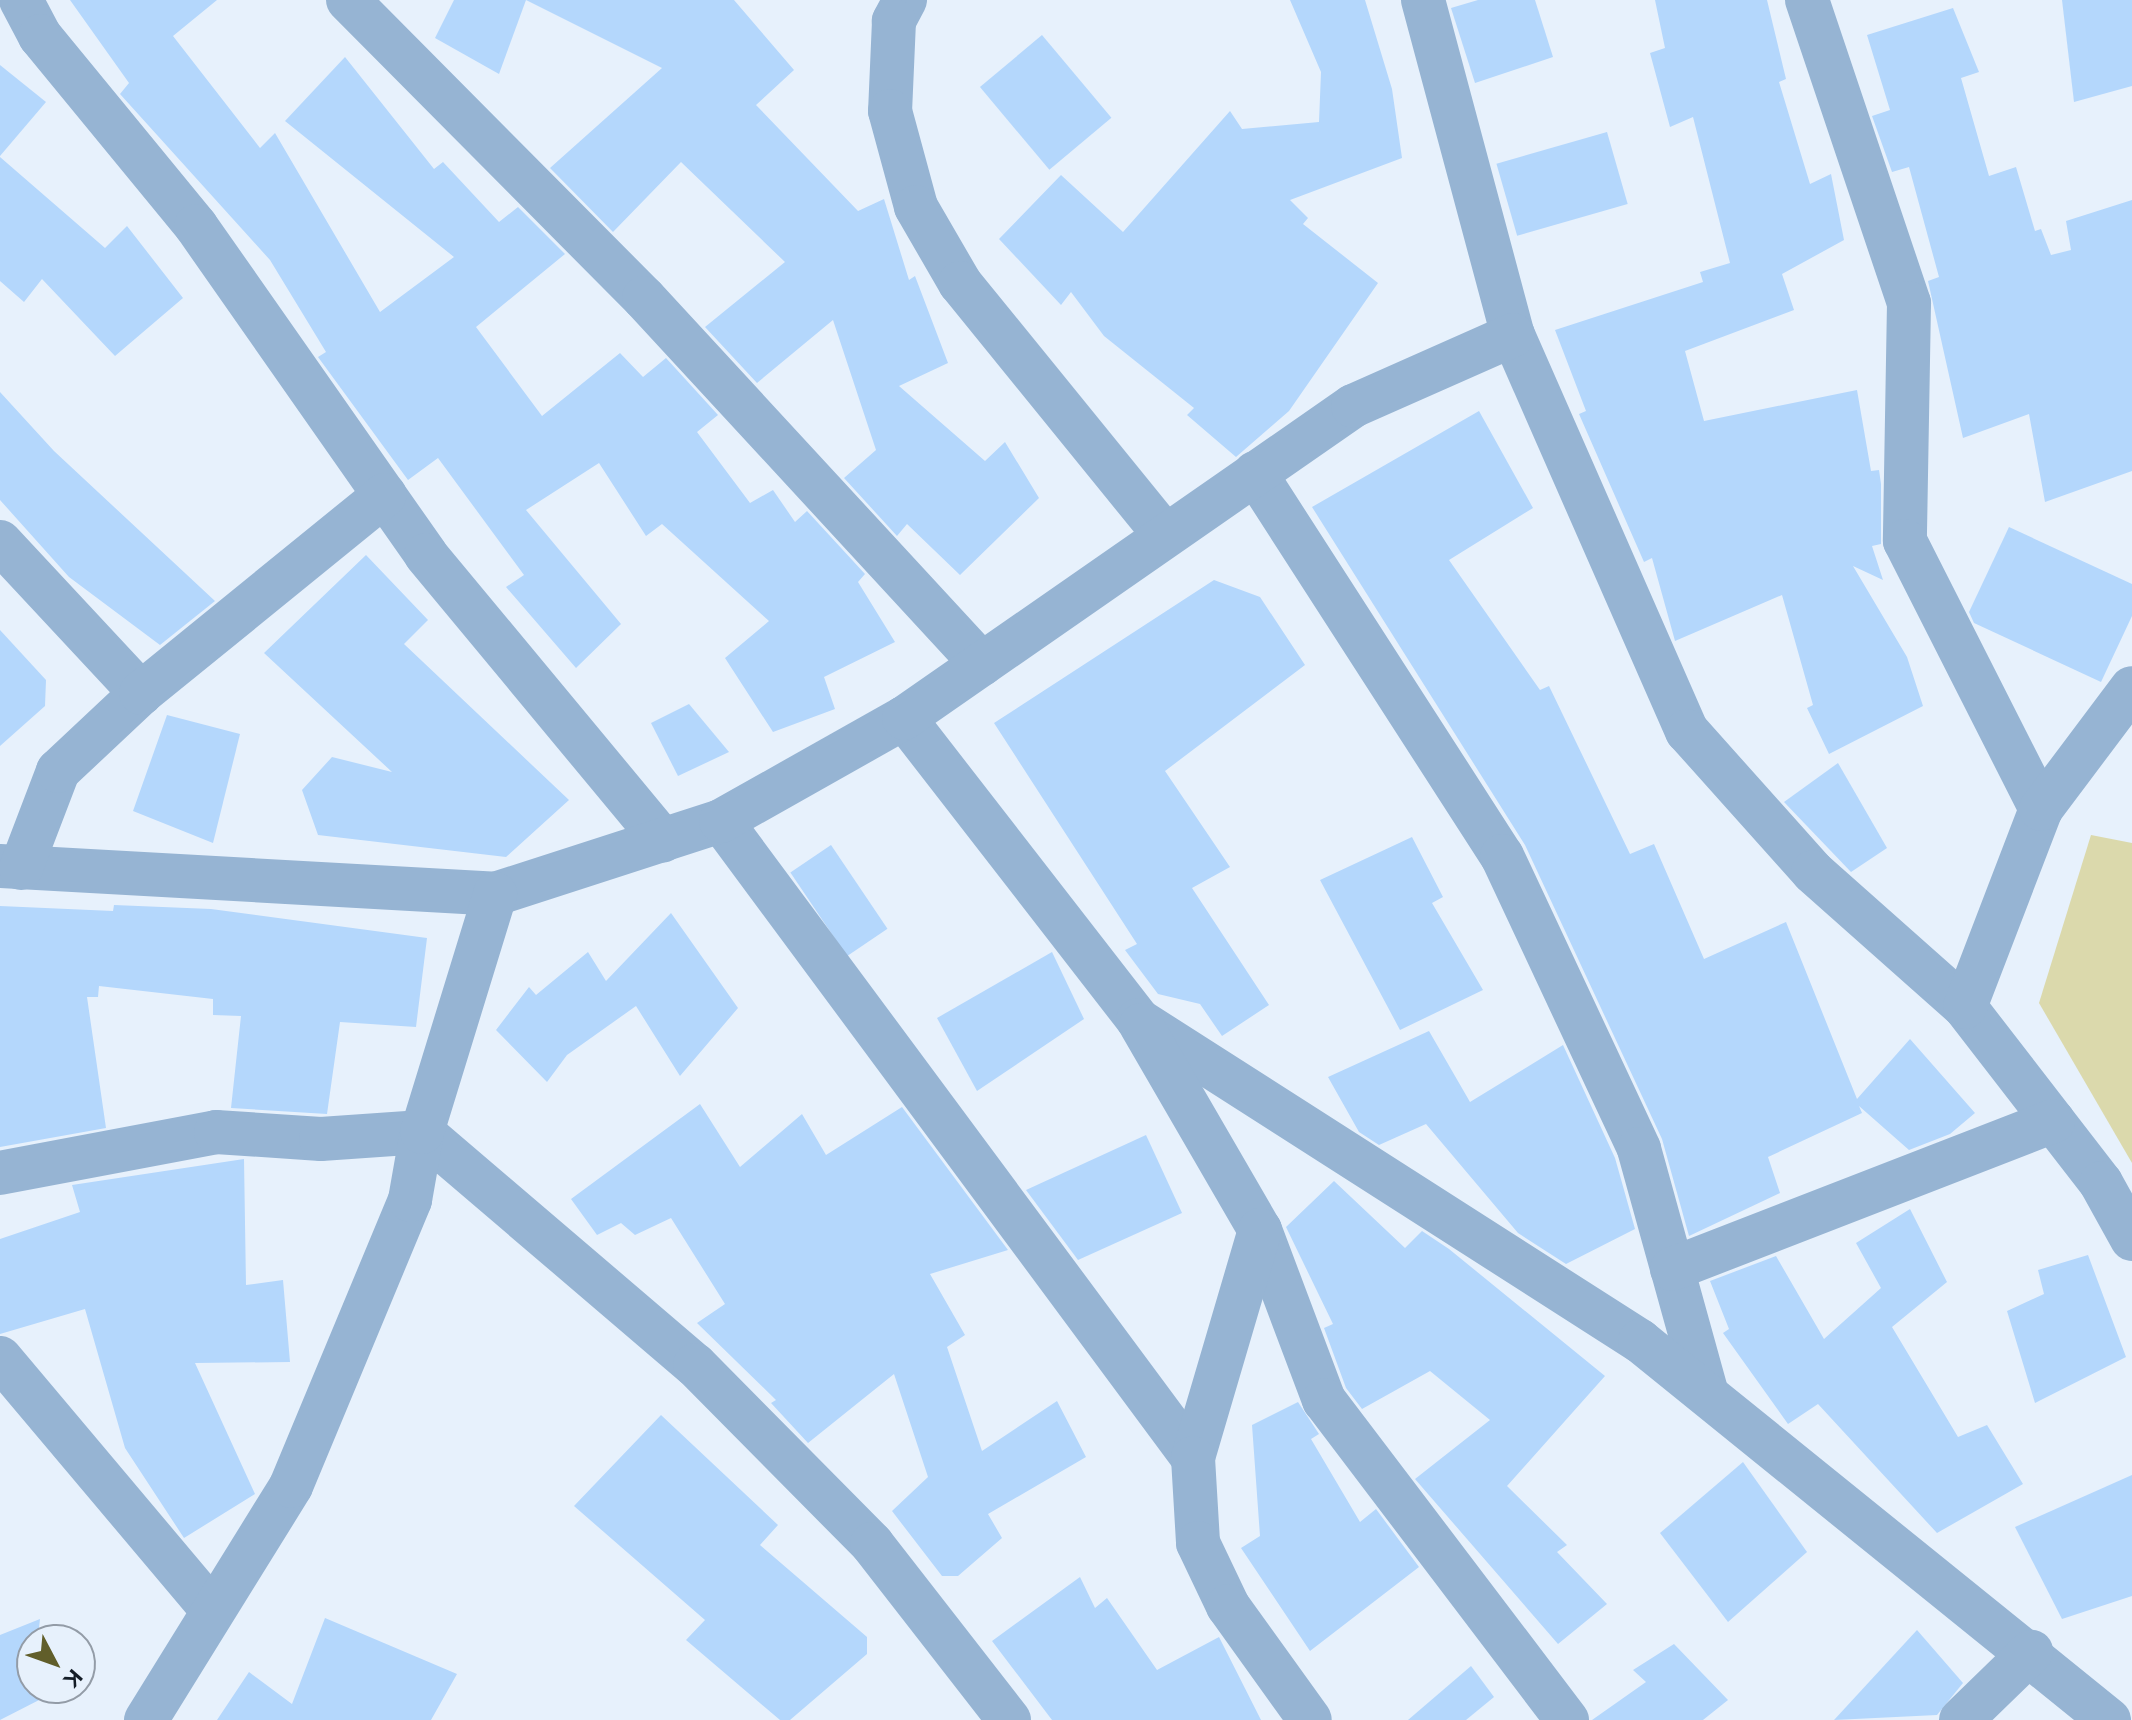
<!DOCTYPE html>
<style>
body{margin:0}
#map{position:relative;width:2132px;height:1720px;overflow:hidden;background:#e7f1fc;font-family:Arial,sans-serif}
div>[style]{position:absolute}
.green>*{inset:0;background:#dbd9ac}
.building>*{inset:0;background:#b4d7fc;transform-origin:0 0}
.minor>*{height:44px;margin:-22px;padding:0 22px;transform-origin:22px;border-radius:22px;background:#96b4d3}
span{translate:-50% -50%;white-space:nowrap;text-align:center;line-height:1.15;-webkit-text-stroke:6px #e7f1fc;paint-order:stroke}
.north{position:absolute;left:16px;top:1624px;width:80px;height:80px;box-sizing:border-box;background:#e7f1fc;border:2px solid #939ca7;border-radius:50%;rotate:131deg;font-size:22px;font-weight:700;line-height:32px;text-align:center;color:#141d27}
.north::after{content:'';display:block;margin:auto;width:28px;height:36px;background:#615e2a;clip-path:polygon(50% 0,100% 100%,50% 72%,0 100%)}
</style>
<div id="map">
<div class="green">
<i style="clip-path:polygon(2091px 835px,2132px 843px,2132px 1163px,2039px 1003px)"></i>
</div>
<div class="building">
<i style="clip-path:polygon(70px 0,217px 0,173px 36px,260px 148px,275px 133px,380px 312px,454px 257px,285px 121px,345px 57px,434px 169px,443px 162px,499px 222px,518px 207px,565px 254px,476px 327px,542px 416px,620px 353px,643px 377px,666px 358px,718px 415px,697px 432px,750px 503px,773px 490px,795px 522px,807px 511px,865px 574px,858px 582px,895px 642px,824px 677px,835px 709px,773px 732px,725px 658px,769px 621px,662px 524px,646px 536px,599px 463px,526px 510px,621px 624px,576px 668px,506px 587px,524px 575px,438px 458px,408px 480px,318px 357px,326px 352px,270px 260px,120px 94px,129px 83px)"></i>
<i style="clip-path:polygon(454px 0,526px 0,499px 74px,435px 38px)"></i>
<i style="clip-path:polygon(526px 0,734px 0,794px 70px,756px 105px,858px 211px,884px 199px,909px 280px,915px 276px,948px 363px,899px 386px,985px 461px,1005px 442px,1039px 498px,960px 575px,907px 524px,897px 536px,844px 478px,876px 450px,833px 320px,757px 383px,705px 327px,785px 262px,681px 162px,613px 232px,550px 168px,662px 68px)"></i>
<i style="clip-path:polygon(1290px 0,1365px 0,1392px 89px,1402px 158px,1290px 200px,1308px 218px,1303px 224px,1378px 283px,1289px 411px,1236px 457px,1187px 415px,1194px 408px,1104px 336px,1071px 292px,1061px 305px,999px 239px,1061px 175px,1123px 232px,1230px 111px,1242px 129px,1319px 122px,1321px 72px)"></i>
<i style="clip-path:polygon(1478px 0,1535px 0,1553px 57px,1475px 83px,1451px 8px)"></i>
<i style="clip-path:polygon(1655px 0,1767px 0,1786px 79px,1779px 82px,1810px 184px,1831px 174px,1844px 240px,1782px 274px,1794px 310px,1685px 351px,1704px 421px,1857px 390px,1871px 471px,1879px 470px,1881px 484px,1881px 544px,1872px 546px,1883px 580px,1853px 566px,1907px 657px,1923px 706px,1829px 754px,1807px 708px,1813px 705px,1782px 595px,1675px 641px,1652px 558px,1644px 562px,1579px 414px,1586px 411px,1555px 330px,1703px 282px,1700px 272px,1730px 263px,1693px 117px,1670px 127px,1650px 53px,1665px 48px)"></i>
<i style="clip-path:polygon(2062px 0,2132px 0,2132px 86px,2074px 102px)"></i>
<i style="clip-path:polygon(1953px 8px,1979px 72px,1961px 78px,1989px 176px,2016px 167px,2035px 231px,2041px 229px,2051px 255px,2071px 250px,2066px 221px,2132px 200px,2132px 471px,2045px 502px,2029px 414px,1963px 438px,1928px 281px,1939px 277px,1909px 167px,1892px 172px,1872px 116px,1890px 110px,1867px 35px)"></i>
<i style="left:1042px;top:35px;width:108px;height:81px;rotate:50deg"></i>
<i style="clip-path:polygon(0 65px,46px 102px,0 156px)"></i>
<i style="left:1607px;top:132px;width:75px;height:115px;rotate:74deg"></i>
<i style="clip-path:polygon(0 157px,105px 248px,127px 226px,183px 298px,115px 356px,42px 279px,24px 302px,0 281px)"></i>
<i style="clip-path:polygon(0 392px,54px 451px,215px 601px,160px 645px,69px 577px,0 500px)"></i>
<i style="clip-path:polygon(1479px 411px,1533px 508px,1449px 560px,1540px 690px,1549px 686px,1630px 854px,1654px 844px,1704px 959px,1786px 922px,1857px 1099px,1910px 1039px,1975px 1113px,1950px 1134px,1909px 1150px,1859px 1106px,1862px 1113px,1768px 1157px,1780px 1193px,1689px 1236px,1662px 1139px,1525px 845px,1312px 507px)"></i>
<i style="clip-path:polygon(2009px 527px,2132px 584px,2132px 616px,2101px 682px,1974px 623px,1969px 612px)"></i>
<i style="clip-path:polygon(366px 555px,428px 620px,404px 644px,569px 800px,506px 857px,318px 835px,302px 790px,332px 757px,392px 772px,264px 653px)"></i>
<i style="clip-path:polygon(1214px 580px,1260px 597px,1305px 665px,1165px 771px,1230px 867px,1192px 888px,1269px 1005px,1222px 1036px,1200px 1004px,1158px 994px,1125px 950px,1137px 944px,994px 723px)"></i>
<i style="clip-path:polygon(0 630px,46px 680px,45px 706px,0 746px)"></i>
<i style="clip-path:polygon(689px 704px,729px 752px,678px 776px,651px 723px)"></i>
<i style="clip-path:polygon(167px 715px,240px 734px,213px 843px,133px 811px)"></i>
<i style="clip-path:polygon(1838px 763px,1887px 848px,1851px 872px,1784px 802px)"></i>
<i style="clip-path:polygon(1412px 837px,1443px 897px,1432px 903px,1483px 990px,1400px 1030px,1320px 880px)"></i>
<i style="left:831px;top:845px;width:101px;height:49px;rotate:56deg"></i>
<i style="clip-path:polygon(114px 905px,211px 909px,427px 938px,416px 1027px,340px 1022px,327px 1114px,231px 1108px,241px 1016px,213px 1015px,213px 999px,99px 986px,98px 997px,87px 997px,106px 1128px,0 1147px,0 906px,113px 911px)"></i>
<i style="clip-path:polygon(671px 913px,738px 1008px,680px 1076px,636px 1006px,567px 1055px,547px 1082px,496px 1030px,529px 987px,536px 995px,588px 952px,606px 981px)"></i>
<i style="clip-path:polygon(1052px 952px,1084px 1019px,977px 1091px,937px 1018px)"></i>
<i style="clip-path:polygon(1429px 1031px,1470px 1102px,1563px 1045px,1615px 1158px,1635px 1229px,1566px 1264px,1518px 1233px,1426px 1124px,1379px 1145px,1359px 1132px,1328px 1077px)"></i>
<i style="clip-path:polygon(700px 1104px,740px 1167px,802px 1114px,826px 1155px,902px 1107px,1008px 1250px,930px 1274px,965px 1335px,947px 1347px,982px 1451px,1057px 1401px,1086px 1457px,988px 1514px,1002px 1538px,958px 1576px,942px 1576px,892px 1511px,928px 1477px,894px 1374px,808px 1443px,771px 1403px,776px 1400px,697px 1323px,725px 1304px,671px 1218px,635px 1235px,621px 1223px,597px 1235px,571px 1199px)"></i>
<i style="clip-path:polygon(1146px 1135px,1182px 1213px,1078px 1260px,1026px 1190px)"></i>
<i style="clip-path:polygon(244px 1159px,246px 1285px,283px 1280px,290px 1362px,195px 1363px,255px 1494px,184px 1538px,125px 1448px,85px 1309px,0 1334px,0 1239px,80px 1212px,72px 1185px)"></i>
<i style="clip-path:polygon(1334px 1181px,1405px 1248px,1422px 1231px,1449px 1249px,1605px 1376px,1507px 1486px,1567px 1545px,1557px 1552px,1607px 1604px,1558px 1644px,1415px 1479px,1490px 1420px,1430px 1371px,1362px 1409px,1346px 1388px,1324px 1328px,1333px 1324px,1286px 1227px)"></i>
<i style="clip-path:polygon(1910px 1209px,1947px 1282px,1892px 1327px,1958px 1437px,1987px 1425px,2023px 1484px,1937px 1533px,1818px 1404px,1788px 1424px,1723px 1333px,1729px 1329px,1710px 1281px,1776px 1256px,1824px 1339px,1881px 1288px,1856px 1243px)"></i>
<i style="clip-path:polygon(2088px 1255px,2126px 1357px,2035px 1403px,2007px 1311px,2044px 1294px,2038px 1270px)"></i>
<i style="clip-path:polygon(1298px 1402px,1319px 1434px,1311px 1439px,1360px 1522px,1376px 1509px,1419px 1567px,1310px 1651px,1241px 1548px,1260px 1536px,1252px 1425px)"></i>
<i style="clip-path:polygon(661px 1415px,778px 1525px,760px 1545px,867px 1637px,867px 1654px,790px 1720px,780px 1720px,686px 1640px,705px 1620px,574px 1506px)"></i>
<i style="clip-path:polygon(1743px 1462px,1807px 1552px,1728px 1622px,1660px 1533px)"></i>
<i style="clip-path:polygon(2132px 1475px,2132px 1596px,2062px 1619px,2015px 1527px)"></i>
<i style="clip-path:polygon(1080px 1577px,1095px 1608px,1107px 1598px,1157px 1670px,1219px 1637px,1261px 1720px,1052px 1720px,992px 1641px)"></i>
<i style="clip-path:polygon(325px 1618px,457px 1674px,431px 1720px,217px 1720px,249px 1672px,292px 1704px)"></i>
<i style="clip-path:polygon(40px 1619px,32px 1688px,45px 1688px,45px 1697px,0 1720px,0 1635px)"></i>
<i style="clip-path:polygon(1917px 1630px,1963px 1683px,1937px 1715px,1834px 1720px)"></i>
<i style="clip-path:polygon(1674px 1644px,1728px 1700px,1703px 1720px,1592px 1720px,1646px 1682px,1633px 1670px)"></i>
<i style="clip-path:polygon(1471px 1666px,1494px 1697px,1466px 1720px,1408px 1720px)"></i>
</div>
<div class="minor">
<i style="left:21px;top:0;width:41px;rotate:62.2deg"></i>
<i style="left:40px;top:36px;width:246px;rotate:50.6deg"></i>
<i style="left:196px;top:226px;width:401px;rotate:55deg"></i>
<i style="left:426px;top:555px;width:371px;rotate:50.3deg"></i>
<i style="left:348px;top:0;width:420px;rotate:45.2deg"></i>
<i style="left:644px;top:298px;width:498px;rotate:47.3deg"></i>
<i style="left:905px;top:0;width:24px;rotate:118deg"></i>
<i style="left:894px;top:21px;width:90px;rotate:92.5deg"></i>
<i style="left:890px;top:111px;width:99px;rotate:74.8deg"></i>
<i style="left:916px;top:207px;width:88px;rotate:59.9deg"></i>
<i style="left:960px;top:283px;width:325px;rotate:50.9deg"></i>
<i style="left:1423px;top:0;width:347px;rotate:75deg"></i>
<i style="left:1513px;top:335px;width:433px;rotate:66.3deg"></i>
<i style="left:1687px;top:731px;width:189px;rotate:48.2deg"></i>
<i style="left:1813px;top:872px;width:203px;rotate:41.6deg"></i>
<i style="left:1965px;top:1007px;width:222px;rotate:52.3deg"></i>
<i style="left:2101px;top:1183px;width:64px;rotate:61deg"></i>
<i style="left:1807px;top:0;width:320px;rotate:71.4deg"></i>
<i style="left:1909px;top:303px;width:238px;rotate:91deg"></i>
<i style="left:1905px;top:541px;width:301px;rotate:63.1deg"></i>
<i style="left:2041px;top:809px;width:212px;rotate:111deg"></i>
<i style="left:1255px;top:473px;width:456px;rotate:57.2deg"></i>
<i style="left:1502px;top:856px;width:323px;rotate:64.9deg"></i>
<i style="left:1639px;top:1149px;width:254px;rotate:74.5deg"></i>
<i style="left:0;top:542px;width:207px;rotate:47deg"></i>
<i style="left:904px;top:718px;width:382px;rotate:52.2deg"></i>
<i style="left:1138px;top:1020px;width:596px;rotate:32.6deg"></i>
<i style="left:1640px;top:1341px;width:603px;rotate:38.94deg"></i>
<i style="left:2041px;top:809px;width:151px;rotate:-53.1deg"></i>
<i style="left:721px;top:821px;width:793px;rotate:53.46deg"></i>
<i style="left:0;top:866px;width:496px;rotate:3.2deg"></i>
<i style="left:495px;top:894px;width:237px;rotate:-17.9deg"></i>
<i style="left:721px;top:821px;width:210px;rotate:-29.4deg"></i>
<i style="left:904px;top:718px;width:547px;rotate:-34.79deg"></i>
<i style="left:1353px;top:406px;width:175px;rotate:-23.9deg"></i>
<i style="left:21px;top:868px;width:104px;rotate:-69.1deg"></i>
<i style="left:58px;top:771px;width:114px;rotate:-43.2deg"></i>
<i style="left:141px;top:693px;width:314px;rotate:-39.1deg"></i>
<i style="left:1141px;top:1025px;width:237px;rotate:59.9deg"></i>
<i style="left:1260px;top:1230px;width:182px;rotate:69.4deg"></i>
<i style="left:1324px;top:1400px;width:402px;rotate:52.8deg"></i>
<i style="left:0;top:1173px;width:220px;rotate:-10.7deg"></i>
<i style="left:216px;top:1132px;width:105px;rotate:3.8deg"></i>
<i style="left:321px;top:1139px;width:101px;rotate:-4deg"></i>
<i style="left:422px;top:1132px;width:359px;rotate:40.5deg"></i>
<i style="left:695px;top:1365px;width:252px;rotate:45.3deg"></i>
<i style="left:872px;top:1544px;width:223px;rotate:52.1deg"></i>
<i style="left:1260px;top:1230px;width:238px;rotate:106.4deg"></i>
<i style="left:1193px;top:1458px;width:85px;rotate:86.6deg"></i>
<i style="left:1198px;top:1543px;width:70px;rotate:64.5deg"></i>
<i style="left:1228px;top:1606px;width:140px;rotate:54.3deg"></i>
<i style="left:1672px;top:1269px;width:409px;rotate:-21.2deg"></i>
<i style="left:0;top:1358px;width:329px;rotate:49.9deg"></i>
<i style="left:146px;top:1720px;width:275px;rotate:-58.2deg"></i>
<i style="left:291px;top:1486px;width:310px;rotate:-67.4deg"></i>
<i style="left:410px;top:1200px;width:69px;rotate:-80deg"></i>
<i style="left:422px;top:1132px;width:249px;rotate:-72.9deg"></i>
<i style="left:1961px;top:1720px;width:98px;rotate:-44.2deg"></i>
</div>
<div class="north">K</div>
</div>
